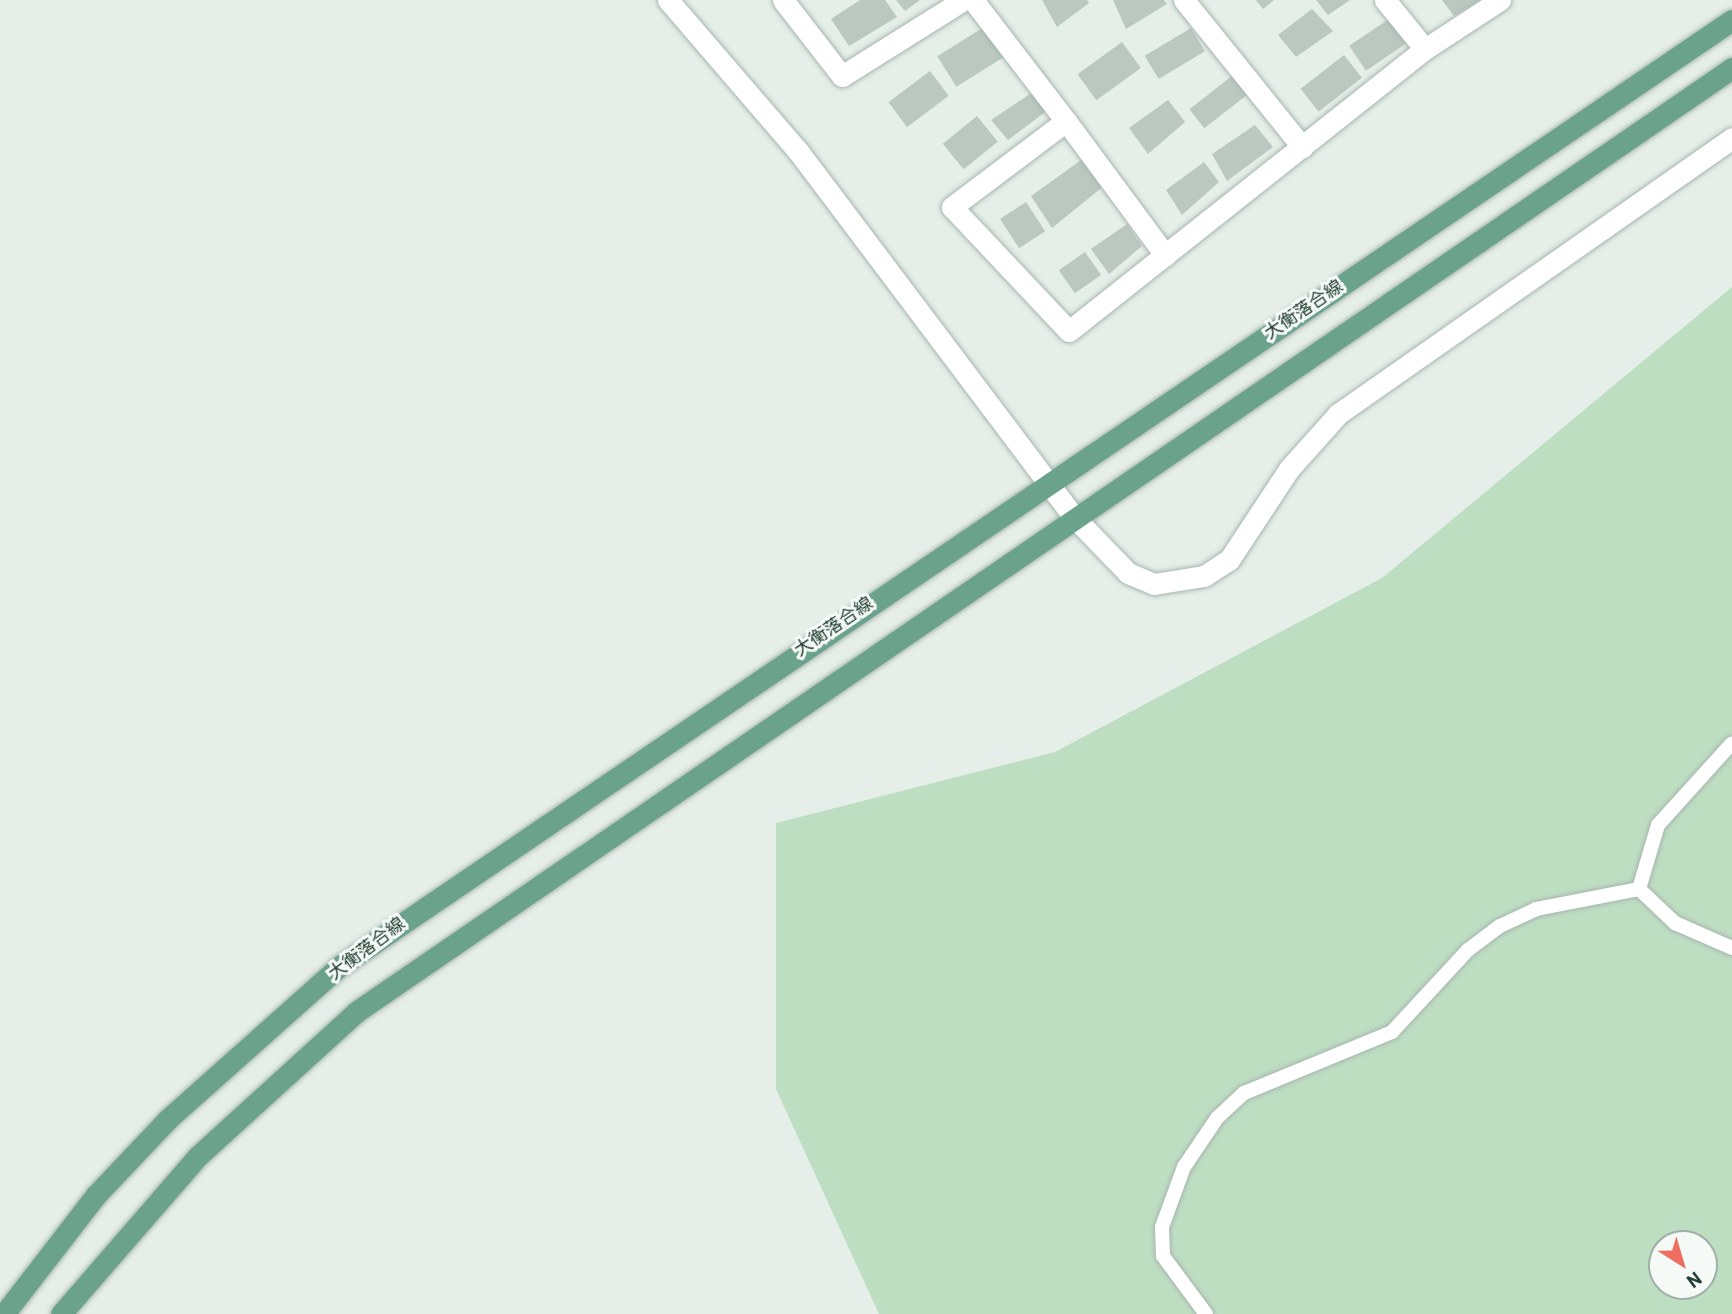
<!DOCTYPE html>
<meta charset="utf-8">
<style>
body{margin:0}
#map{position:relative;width:1732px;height:1314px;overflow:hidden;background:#e5eee8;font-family:Barlow,"Noto Sans JP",sans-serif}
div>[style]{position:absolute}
.green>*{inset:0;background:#bedec2}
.building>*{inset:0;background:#bac8c1;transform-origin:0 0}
.roads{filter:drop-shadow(0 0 2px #a7b6ae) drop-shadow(0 0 2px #a7b6ae)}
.lane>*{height:14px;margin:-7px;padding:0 7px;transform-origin:7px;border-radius:7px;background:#fff}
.street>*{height:21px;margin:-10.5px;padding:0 10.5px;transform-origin:10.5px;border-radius:10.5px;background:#fff}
.secondary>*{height:21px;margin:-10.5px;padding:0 10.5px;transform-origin:10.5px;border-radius:10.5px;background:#fff}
.primary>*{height:21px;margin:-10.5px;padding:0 10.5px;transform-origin:10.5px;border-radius:10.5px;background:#6ba28b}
span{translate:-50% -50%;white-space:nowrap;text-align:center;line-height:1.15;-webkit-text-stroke:6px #f5faf7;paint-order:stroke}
.street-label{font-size:18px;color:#243f34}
.north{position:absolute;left:1648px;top:1230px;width:70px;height:70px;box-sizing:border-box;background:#f5faf7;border:2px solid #a1afa9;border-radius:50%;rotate:143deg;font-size:19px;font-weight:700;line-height:28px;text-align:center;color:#243f34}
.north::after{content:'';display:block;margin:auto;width:24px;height:32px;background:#ee6e62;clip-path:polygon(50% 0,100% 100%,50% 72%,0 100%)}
</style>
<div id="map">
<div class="green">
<i style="clip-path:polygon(evenodd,1732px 287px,1732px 1314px,879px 1314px,776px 1089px,776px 823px,1055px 752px,1382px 578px,1732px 287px,1662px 1244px,1704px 1244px,1704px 1286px,1662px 1286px,1662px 1244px)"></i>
</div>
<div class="building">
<i style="clip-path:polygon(860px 0,885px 0,897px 17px,849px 46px,831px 19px)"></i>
<i style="clip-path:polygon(896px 0,920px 0,905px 11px)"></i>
<i style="clip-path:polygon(1042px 0,1087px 0,1089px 3px,1057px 27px)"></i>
<i style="clip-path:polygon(1113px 0,1164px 0,1167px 4px,1126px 29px)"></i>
<i style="clip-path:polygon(1256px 0,1274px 0,1263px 9px)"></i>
<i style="clip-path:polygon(1316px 0,1350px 0,1328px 15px)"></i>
<i style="clip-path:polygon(1442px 0,1481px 0,1454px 16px)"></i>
<i style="clip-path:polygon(1312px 9px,1333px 31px,1296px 57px,1278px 35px)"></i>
<i style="left:1389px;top:19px;width:30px;height:48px;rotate:56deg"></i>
<i style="left:984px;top:27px;width:36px;height:55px;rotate:58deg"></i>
<i style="left:1191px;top:28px;width:27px;height:54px;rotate:59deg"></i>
<i style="left:1122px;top:42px;width:32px;height:55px;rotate:54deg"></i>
<i style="left:1344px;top:55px;width:29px;height:55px;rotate:52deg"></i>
<i style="left:930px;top:71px;width:31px;height:52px;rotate:53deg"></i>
<i style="left:1232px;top:76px;width:24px;height:54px;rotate:52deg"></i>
<i style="clip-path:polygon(1033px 92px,1048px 110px,1008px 140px,991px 120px)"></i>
<i style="clip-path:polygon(1168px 100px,1185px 122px,1148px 154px,1129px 128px)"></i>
<i style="left:977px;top:116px;width:33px;height:44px;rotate:51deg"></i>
<i style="clip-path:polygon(1255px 125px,1273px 147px,1227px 181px,1212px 154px)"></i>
<i style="clip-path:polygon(1084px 158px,1105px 185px,1052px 228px,1031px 196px)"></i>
<i style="clip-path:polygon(1204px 162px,1219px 182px,1182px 215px,1166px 190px)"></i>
<i style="left:1026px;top:202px;width:35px;height:31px;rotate:57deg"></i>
<i style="clip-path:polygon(1127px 224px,1142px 246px,1109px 274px,1091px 249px)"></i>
<i style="left:1085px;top:252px;width:28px;height:32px;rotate:55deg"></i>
</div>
<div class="roads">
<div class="lane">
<i style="left:1639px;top:889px;width:67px;rotate:-73.5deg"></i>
<i style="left:1658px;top:825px;width:110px;rotate:-47.9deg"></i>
<i style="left:1639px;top:889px;width:50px;rotate:43.4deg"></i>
<i style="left:1675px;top:923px;width:62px;rotate:23.7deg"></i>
<i style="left:1206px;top:1314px;width:72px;rotate:-126.6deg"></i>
<i style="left:1163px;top:1256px;width:29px;rotate:-92deg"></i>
<i style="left:1162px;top:1227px;width:64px;rotate:-69.9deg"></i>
<i style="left:1184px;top:1167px;width:59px;rotate:-56deg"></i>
<i style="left:1217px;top:1118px;width:37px;rotate:-43deg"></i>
<i style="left:1244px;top:1093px;width:160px;rotate:-22.4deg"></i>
<i style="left:1392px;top:1032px;width:112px;rotate:-47.2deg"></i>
<i style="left:1468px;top:950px;width:40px;rotate:-37deg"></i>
<i style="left:1500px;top:926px;width:40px;rotate:-25deg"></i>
<i style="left:1536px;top:909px;width:105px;rotate:-11deg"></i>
</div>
<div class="street">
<i style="left:783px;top:0;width:96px;rotate:52.2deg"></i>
<i style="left:842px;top:76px;width:143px;rotate:-32.1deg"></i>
<i style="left:973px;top:0;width:153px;rotate:52.5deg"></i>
<i style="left:1066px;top:121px;width:143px;rotate:143deg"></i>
<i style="left:952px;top:207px;width:170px;rotate:46.7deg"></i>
<i style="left:1069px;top:331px;width:454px;rotate:-38.4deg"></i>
<i style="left:1425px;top:49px;width:90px;rotate:-33.2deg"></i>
<i style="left:1184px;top:0;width:189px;rotate:51.2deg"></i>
<i style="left:1385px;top:0;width:63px;rotate:50.8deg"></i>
<i style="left:1066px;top:121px;width:167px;rotate:53.5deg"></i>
<i style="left:1072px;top:515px;width:81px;rotate:46deg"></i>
<i style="left:1128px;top:573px;width:28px;rotate:23deg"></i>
<i style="left:1154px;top:584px;width:51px;rotate:-9.1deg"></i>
<i style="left:1204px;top:576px;width:30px;rotate:-33deg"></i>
<i style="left:1229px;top:560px;width:109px;rotate:-56.6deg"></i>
<i style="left:1289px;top:469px;width:74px;rotate:-48.3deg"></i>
<i style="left:1338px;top:414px;width:481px;rotate:-35deg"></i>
</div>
<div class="secondary">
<i style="left:668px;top:0;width:199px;rotate:49.3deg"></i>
<i style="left:798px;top:151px;width:456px;rotate:53deg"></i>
</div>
<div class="primary">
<i style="left:4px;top:1314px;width:150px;rotate:-52.3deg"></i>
<i style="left:96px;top:1195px;width:105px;rotate:-46.5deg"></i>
<i style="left:168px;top:1119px;width:230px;rotate:-41.7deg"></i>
<i style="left:340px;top:966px;width:1683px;rotate:-34.2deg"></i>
<i style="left:61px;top:1314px;width:209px;rotate:-49.1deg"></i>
<i style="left:198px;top:1156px;width:214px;rotate:-42.3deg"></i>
<i style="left:356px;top:1012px;width:1669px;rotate:-34.45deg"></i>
</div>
</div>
<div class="street-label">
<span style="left:1303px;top:309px;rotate:-34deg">大衡落合線</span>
<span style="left:833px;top:626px;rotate:-34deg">大衡落合線</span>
<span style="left:366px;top:948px;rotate:-37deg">大衡落合線</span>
</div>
<div class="north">N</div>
</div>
